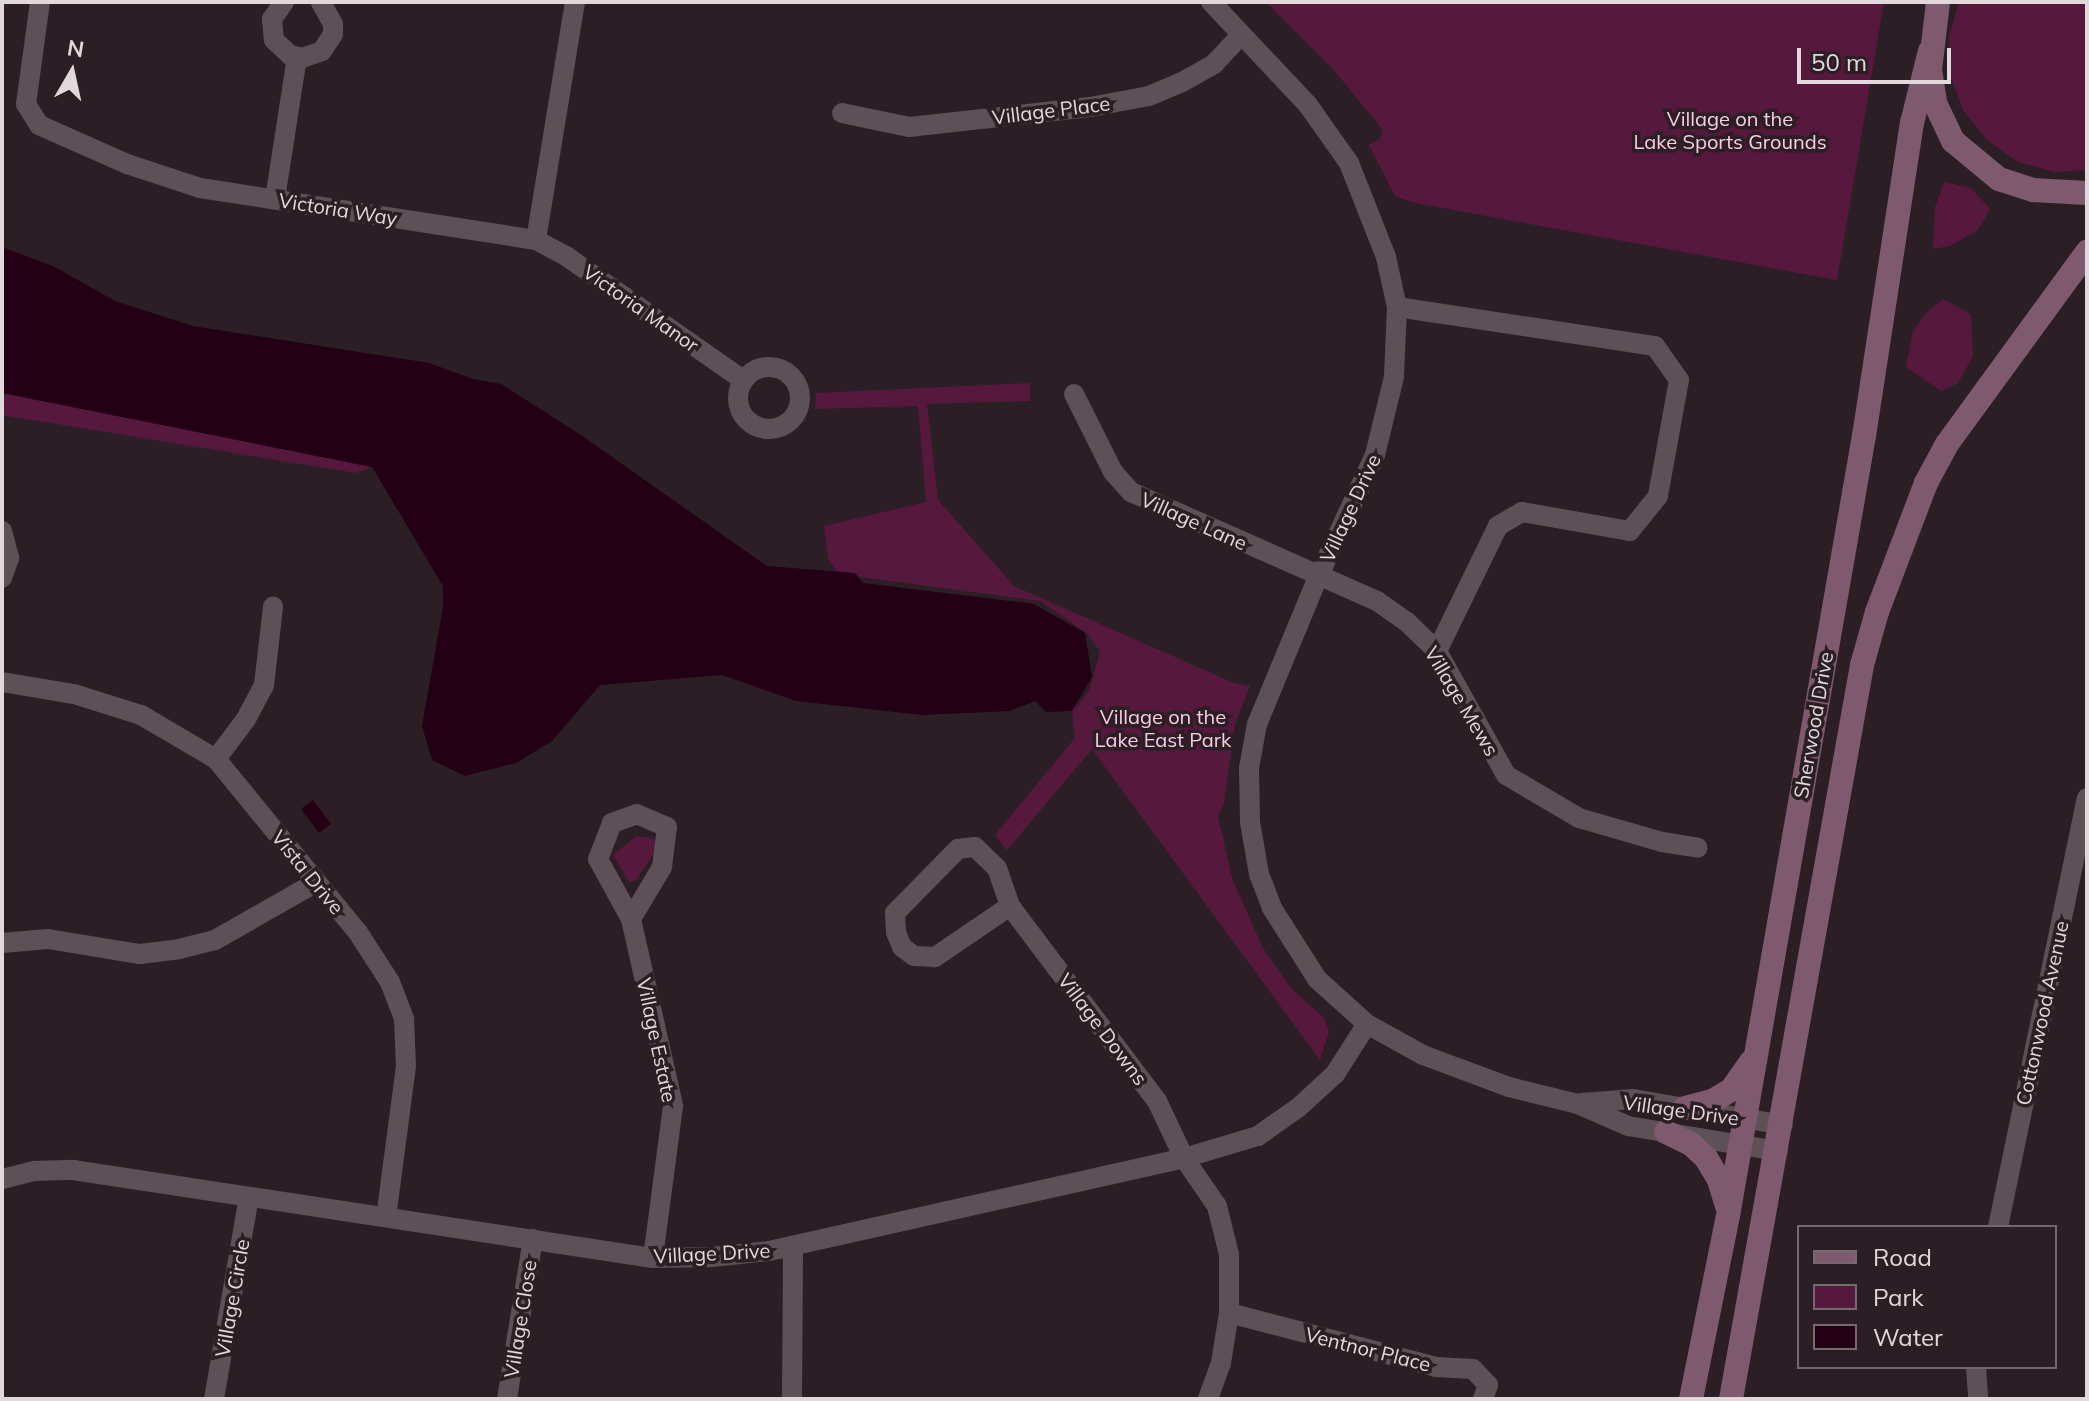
<!DOCTYPE html>
<style>
body{margin:0}
#map{position:relative;width:2089px;height:1401px;overflow:hidden;background:#2b1f25;font-family:Mulish,sans-serif}
div>[style]{position:absolute}
.green>*{inset:0;background:#57183d}
.water>*{inset:0;background:#230014;transform-origin:0 0}
.street>*{height:20px;margin:-10px;padding:0 10px;transform-origin:10px;border-radius:10px;background:#5e5057}
.street>.ring{margin:-10px;padding:0;box-sizing:content-box;background:none;border:20px solid #5e5057;border-radius:50%}
.secondary>*{height:24px;margin:-12px;padding:0 12px;transform-origin:12px;border-radius:12px;background:#7f5a6e}
span{translate:-50% -50%;white-space:nowrap;text-align:center;line-height:1.15;-webkit-text-stroke:7px #2b1f25;paint-order:stroke}
.street-label{font-size:20px;color:#e0d8db}
.park-label{font-size:20px;color:#fbcbe2}
.frame{position:absolute;inset:0;border:4px solid #e0d8db;pointer-events:none}
.legend{position:absolute;left:1797px;top:1225px;width:260px;height:144px;box-sizing:border-box;background:#2b1f25;border:2px solid #73696e;margin:0;padding:10px 14px;list-style:none;font-size:24px;color:#e0d8db}
.legend li{display:flex;align-items:center;gap:16px;height:40px}
.legend b{width:40px;border:2px solid #73696e}
.north{position:absolute;left:32px;top:32px;width:80px;height:80px;-webkit-text-stroke:6px #2b1f25;paint-order:stroke;rotate:9deg;font-size:22px;font-weight:700;line-height:32px;text-align:center;color:#e0d8db}
.north::after{content:'';display:block;margin:auto;width:28px;height:36px;background:#e0d8db;clip-path:polygon(50% 0,100% 100%,50% 72%,0 100%)}
.scale{position:absolute;left:1797px;top:48px;width:154px;height:36px;box-sizing:border-box;border:4px solid #e0d8db;border-top:0;padding-left:10px;font-size:24px;line-height:28px;white-space:nowrap;color:#e0d8db;-webkit-text-stroke:6px #2b1f25;paint-order:stroke}
</style>
<div id="map">
<div class="green">
<i style="clip-path:polygon(1266px 2px,1884px 2px,1837px 280px,1415px 203px,1395px 196px,1369px 145px,1380px 139px,1383px 130px,1333px 69px)"></i>
<i style="clip-path:polygon(1959px 2px,2087px 2px,2087px 170px,2055px 172px,2018px 162px,1987px 140px,1963px 110px,1950px 75px,1949px 37px)"></i>
<i style="clip-path:polygon(1944px 182px,1971px 188px,1990px 209px,1978px 230px,1950px 246px,1933px 249px,1935px 207px)"></i>
<i style="clip-path:polygon(1943px 299px,1971px 314px,1973px 356px,1958px 383px,1941px 391px,1906px 367px,1913px 331px,1927px 312px)"></i>
<i style="clip-path:polygon(1030px 383px,1030px 401px,927px 404px,938px 500px,1014px 586px,1234px 683px,1250px 686px,1235px 724px,1224px 803px,1218px 816px,1232px 878px,1263px 948px,1290px 987px,1325px 1019px,1329px 1032px,1320px 1060px,1092px 749px,1007px 850px,995px 835px,1075px 738px,1072px 711px,1062px 713px,1078px 706px,1090px 688px,1100px 652px,1088px 634px,1040px 601px,838px 574px,828px 559px,824px 526px,926px 502px,918px 406px,815px 409px,816px 393px)"></i>
<i style="clip-path:polygon(2px 393px,372px 467px,356px 473px,2px 415px)"></i>
<i style="clip-path:polygon(636px 836px,653px 838px,657px 849px,636px 880px,629px 882px,613px 855px)"></i>
</div>
<div class="water">
<i style="clip-path:polygon(2px 247px,53px 266px,115px 301px,193px 326px,429px 363px,473px 379px,501px 384px,578px 433px,767px 566px,855px 573px,863px 583px,1034px 604px,1085px 633px,1092px 677px,1072px 711px,1046px 712px,1035px 701px,1010px 711px,922px 715px,796px 701px,722px 675px,600px 685px,552px 741px,516px 763px,465px 776px,432px 760px,422px 726px,443px 607px,443px 586px,372px 467px,2px 393px)"></i>
<i style="left:313px;top:800px;width:30px;height:15px;rotate:53deg"></i>
</div>
<div class="street">
<i style="left:40px;top:2px;width:103px;rotate:97.8deg"></i>
<i style="left:26px;top:104px;width:25px;rotate:58deg"></i>
<i style="left:39px;top:125px;width:96px;rotate:23.9deg"></i>
<i style="left:127px;top:164px;width:77px;rotate:18.2deg"></i>
<i style="left:200px;top:188px;width:340px;rotate:8.8deg"></i>
<i style="left:536px;top:240px;width:34px;rotate:28deg"></i>
<i style="left:566px;top:256px;width:216px;rotate:35deg"></i>
<i style="left:284px;top:2px;width:21px;rotate:125deg"></i>
<i style="left:272px;top:19px;width:21px;rotate:85deg"></i>
<i style="left:274px;top:40px;width:22px;rotate:43deg"></i>
<i style="left:290px;top:55px;width:12px;rotate:14deg"></i>
<i style="left:302px;top:58px;width:21px;rotate:-19deg"></i>
<i style="left:322px;top:51px;width:20px;rotate:-57deg"></i>
<i style="left:333px;top:34px;width:10px;rotate:-90deg"></i>
<i style="left:333px;top:24px;width:25px;rotate:-119deg"></i>
<i style="left:1211px;top:2px;width:141px;rotate:46.7deg"></i>
<i style="left:1308px;top:105px;width:71px;rotate:54.7deg"></i>
<i style="left:1349px;top:163px;width:101px;rotate:68.5deg"></i>
<i style="left:1386px;top:257px;width:51px;rotate:77.6deg"></i>
<i style="left:1397px;top:307px;width:70px;rotate:92.5deg"></i>
<i style="left:1394px;top:377px;width:80px;rotate:103.7deg"></i>
<i style="left:1375px;top:455px;width:135px;rotate:115deg"></i>
<i style="left:1318px;top:577px;width:159px;rotate:112.5deg"></i>
<i style="left:1257px;top:724px;width:45px;rotate:100.3deg"></i>
<i style="left:1249px;top:768px;width:54px;rotate:88.9deg"></i>
<i style="left:1250px;top:822px;width:53px;rotate:80.2deg"></i>
<i style="left:1259px;top:874px;width:36px;rotate:69deg"></i>
<i style="left:1272px;top:908px;width:84px;rotate:57.6deg"></i>
<i style="left:1317px;top:979px;width:67px;rotate:42deg"></i>
<i style="left:1367px;top:1024px;width:64px;rotate:29deg"></i>
<i style="left:1423px;top:1055px;width:92px;rotate:20.4deg"></i>
<i style="left:1509px;top:1087px;width:71px;rotate:13.8deg"></i>
<i style="left:1578px;top:1104px;width:55px;rotate:23.7deg"></i>
<i style="left:1628px;top:1126px;width:152px;rotate:9.5deg"></i>
<i style="left:842px;top:113px;width:68px;rotate:11.8deg"></i>
<i style="left:909px;top:127px;width:182px;rotate:-6.3deg"></i>
<i style="left:1090px;top:107px;width:60px;rotate:-10.6deg"></i>
<i style="left:1149px;top:96px;width:36px;rotate:-23deg"></i>
<i style="left:1182px;top:82px;width:37px;rotate:-29deg"></i>
<i style="left:1214px;top:64px;width:40px;rotate:-47deg"></i>
<i style="left:275px;top:199px;width:144px;rotate:-81.2deg"></i>
<i style="left:536px;top:240px;width:241px;rotate:-80.7deg"></i>
<i style="left:1397px;top:307px;width:261px;rotate:8.6deg"></i>
<i style="left:1655px;top:346px;width:42px;rotate:54.8deg"></i>
<i style="left:1679px;top:380px;width:118px;rotate:100.3deg"></i>
<i style="left:1658px;top:496px;width:45px;rotate:128.7deg"></i>
<i style="left:1630px;top:531px;width:110px;rotate:-170deg"></i>
<i style="left:1522px;top:512px;width:28px;rotate:150deg"></i>
<i style="left:1498px;top:526px;width:139px;rotate:116deg"></i>
<i class="ring" style="left:738px;top:367px;width:42px;height:42px"></i>
<i style="left:1074px;top:394px;width:87px;rotate:63.4deg"></i>
<i style="left:1113px;top:472px;width:27px;rotate:48deg"></i>
<i style="left:1131px;top:492px;width:269px;rotate:23.9deg"></i>
<i style="left:1377px;top:601px;width:35px;rotate:35deg"></i>
<i style="left:1406px;top:621px;width:43px;rotate:44.1deg"></i>
<i style="left:1437px;top:651px;width:142px;rotate:60.9deg"></i>
<i style="left:1506px;top:775px;width:85px;rotate:30.5deg"></i>
<i style="left:1579px;top:818px;width:86px;rotate:16.1deg"></i>
<i style="left:1662px;top:842px;width:36px;rotate:9deg"></i>
<i style="left:2px;top:531px;width:28px;rotate:75deg"></i>
<i style="left:9px;top:558px;width:21px;rotate:109deg"></i>
<i style="left:2px;top:682px;width:73px;rotate:9.5deg"></i>
<i style="left:74px;top:694px;width:70px;rotate:17.4deg"></i>
<i style="left:141px;top:715px;width:87px;rotate:30.4deg"></i>
<i style="left:216px;top:759px;width:222px;rotate:50.7deg"></i>
<i style="left:357px;top:931px;width:61px;rotate:57.1deg"></i>
<i style="left:390px;top:982px;width:40px;rotate:69deg"></i>
<i style="left:404px;top:1019px;width:47px;rotate:87.6deg"></i>
<i style="left:406px;top:1066px;width:152px;rotate:97.5deg"></i>
<i style="left:216px;top:759px;width:50px;rotate:-53.1deg"></i>
<i style="left:246px;top:719px;width:38px;rotate:-62deg"></i>
<i style="left:264px;top:685px;width:79px;rotate:-83.4deg"></i>
<i style="left:1010px;top:906px;width:91px;rotate:145.8deg"></i>
<i style="left:935px;top:957px;width:21px;rotate:-177deg"></i>
<i style="left:914px;top:956px;width:15px;rotate:-143deg"></i>
<i style="left:902px;top:947px;width:16px;rotate:-112deg"></i>
<i style="left:896px;top:932px;width:19px;rotate:-93deg"></i>
<i style="left:895px;top:913px;width:90px;rotate:-45.5deg"></i>
<i style="left:958px;top:849px;width:17px;rotate:-7deg"></i>
<i style="left:975px;top:847px;width:30px;rotate:44deg"></i>
<i style="left:997px;top:868px;width:40px;rotate:71.1deg"></i>
<i style="left:1010px;top:906px;width:244px;rotate:53deg"></i>
<i style="left:1157px;top:1101px;width:63px;rotate:64.7deg"></i>
<i style="left:1184px;top:1158px;width:58px;rotate:55.5deg"></i>
<i style="left:1217px;top:1206px;width:49px;rotate:76deg"></i>
<i style="left:1229px;top:1254px;width:59px;rotate:90deg"></i>
<i style="left:1229px;top:1313px;width:51px;rotate:99.1deg"></i>
<i style="left:1221px;top:1363px;width:38px;rotate:110deg"></i>
<i style="left:631px;top:919px;width:61px;rotate:-59.2deg"></i>
<i style="left:662px;top:867px;width:40px;rotate:-82.9deg"></i>
<i style="left:667px;top:827px;width:33px;rotate:-157deg"></i>
<i style="left:637px;top:814px;width:27px;rotate:160deg"></i>
<i style="left:612px;top:823px;width:39px;rotate:111deg"></i>
<i style="left:598px;top:859px;width:68px;rotate:61.2deg"></i>
<i style="left:631px;top:919px;width:192px;rotate:77.3deg"></i>
<i style="left:673px;top:1106px;width:153px;rotate:97.5deg"></i>
<i style="left:2px;top:943px;width:46px;rotate:-5deg"></i>
<i style="left:48px;top:939px;width:93px;rotate:9.3deg"></i>
<i style="left:140px;top:954px;width:39px;rotate:-7deg"></i>
<i style="left:179px;top:949px;width:37px;rotate:-14deg"></i>
<i style="left:215px;top:940px;width:115px;rotate:-29.7deg"></i>
<i style="left:1582px;top:1103px;width:51px;rotate:-4.5deg"></i>
<i style="left:1633px;top:1099px;width:152px;rotate:9.8deg"></i>
<i style="left:2px;top:1179px;width:34px;rotate:-14deg"></i>
<i style="left:35px;top:1171px;width:38px;rotate:-2deg"></i>
<i style="left:73px;top:1170px;width:587px;rotate:8.63deg"></i>
<i style="left:653px;top:1258px;width:59px;rotate:-1deg"></i>
<i style="left:712px;top:1257px;width:57px;rotate:-6deg"></i>
<i style="left:769px;top:1251px;width:425px;rotate:-12.6deg"></i>
<i style="left:1184px;top:1158px;width:77px;rotate:-16.6deg"></i>
<i style="left:1258px;top:1136px;width:50px;rotate:-35.3deg"></i>
<i style="left:1299px;top:1107px;width:49px;rotate:-42.5deg"></i>
<i style="left:1335px;top:1074px;width:59px;rotate:-57.4deg"></i>
<i style="left:1998px;top:1227px;width:438px;rotate:-78.3deg"></i>
<i style="left:1229px;top:1313px;width:214px;rotate:14.6deg"></i>
<i style="left:1436px;top:1367px;width:37px;rotate:3deg"></i>
<i style="left:1473px;top:1369px;width:22px;rotate:47deg"></i>
<i style="left:1488px;top:1385px;width:15px;rotate:110deg"></i>
<i style="left:1976px;top:1367px;width:32px;rotate:86deg"></i>
<i style="left:214px;top:1399px;width:205px;rotate:-80.2deg"></i>
<i style="left:507px;top:1399px;width:162px;rotate:-80.8deg"></i>
<i style="left:792px;top:1399px;width:151px;rotate:-89.6deg"></i>
</div>
<div class="secondary">
<i style="left:1938px;top:2px;width:68px;rotate:96.7deg"></i>
<i style="left:1930px;top:70px;width:33px;rotate:81deg"></i>
<i style="left:1935px;top:103px;width:42px;rotate:64.7deg"></i>
<i style="left:1953px;top:141px;width:60px;rotate:39.6deg"></i>
<i style="left:1999px;top:179px;width:36px;rotate:18deg"></i>
<i style="left:2033px;top:190px;width:54px;rotate:3.2deg"></i>
<i style="left:1685px;top:1108px;width:30px;rotate:-15deg"></i>
<i style="left:1714px;top:1100px;width:21px;rotate:-31deg"></i>
<i style="left:1732px;top:1089px;width:33px;rotate:-55deg"></i>
<i style="left:1666px;top:1132px;width:28px;rotate:26deg"></i>
<i style="left:1691px;top:1144px;width:21px;rotate:43deg"></i>
<i style="left:1706px;top:1158px;width:26px;rotate:59deg"></i>
<i style="left:1719px;top:1180px;width:27px;rotate:73deg"></i>
<i style="left:1691px;top:1399px;width:193px;rotate:-78.6deg"></i>
<i style="left:1729px;top:1210px;width:786px;rotate:-80.11deg"></i>
<i style="left:1864px;top:436px;width:317px;rotate:-81.3deg"></i>
<i style="left:1912px;top:123px;width:74px;rotate:-76deg"></i>
<i style="left:1731px;top:1399px;width:746px;rotate:-79.88deg"></i>
<i style="left:1862px;top:665px;width:55px;rotate:-74.2deg"></i>
<i style="left:1877px;top:612px;width:138px;rotate:-69.2deg"></i>
<i style="left:1926px;top:483px;width:44px;rotate:-61.7deg"></i>
<i style="left:1947px;top:444px;width:238px;rotate:-53.9deg"></i>
</div>
<div class="street-label">
<span style="left:1051px;top:110px;rotate:-7deg">Village Place</span>
<span style="left:338px;top:209px;rotate:9deg">Victoria Way</span>
<span style="left:641px;top:308px;rotate:35deg">Victoria Manor</span>
<span style="left:1350px;top:508px;rotate:-65deg">Village Drive</span>
<span style="left:1194px;top:521px;rotate:24deg">Village Lane</span>
<span style="left:1462px;top:701px;rotate:59deg">Village Mews</span>
<span style="left:1813px;top:725px;rotate:-80deg">Sherwood Drive</span>
<span style="left:308px;top:872px;rotate:51deg">Vista Drive</span>
<span style="left:2042px;top:1013px;rotate:-78deg">Cottonwood Avenue</span>
<span style="left:1103px;top:1029px;rotate:53deg">Village Downs</span>
<span style="left:657px;top:1040px;rotate:78deg">Village Estate</span>
<span style="left:1681px;top:1110px;rotate:8deg">Village Drive</span>
<span style="left:712px;top:1253px;rotate:-3deg">Village Drive</span>
<span style="left:232px;top:1298px;rotate:-80deg">Village Circle</span>
<span style="left:520px;top:1319px;rotate:-81deg">Village Close</span>
<span style="left:1368px;top:1349px;rotate:14deg">Ventnor Place</span>
</div>
<div class="park-label">
<span style="left:1730px;top:130px">Village on the<br>Lake Sports Grounds</span>
<span style="left:1163px;top:728px">Village on the<br>Lake East Park</span>
</div>
<div class="frame"></div>
<ul class="legend">
<li><b style="height:10px;background:#7f5a6e"></b>Road</li>
<li><b style="height:22px;background:#57183d"></b>Park</li>
<li><b style="height:22px;background:#230014"></b>Water</li>
</ul>
<div class="north">N</div>
<div class="scale">50 m</div>
</div>
